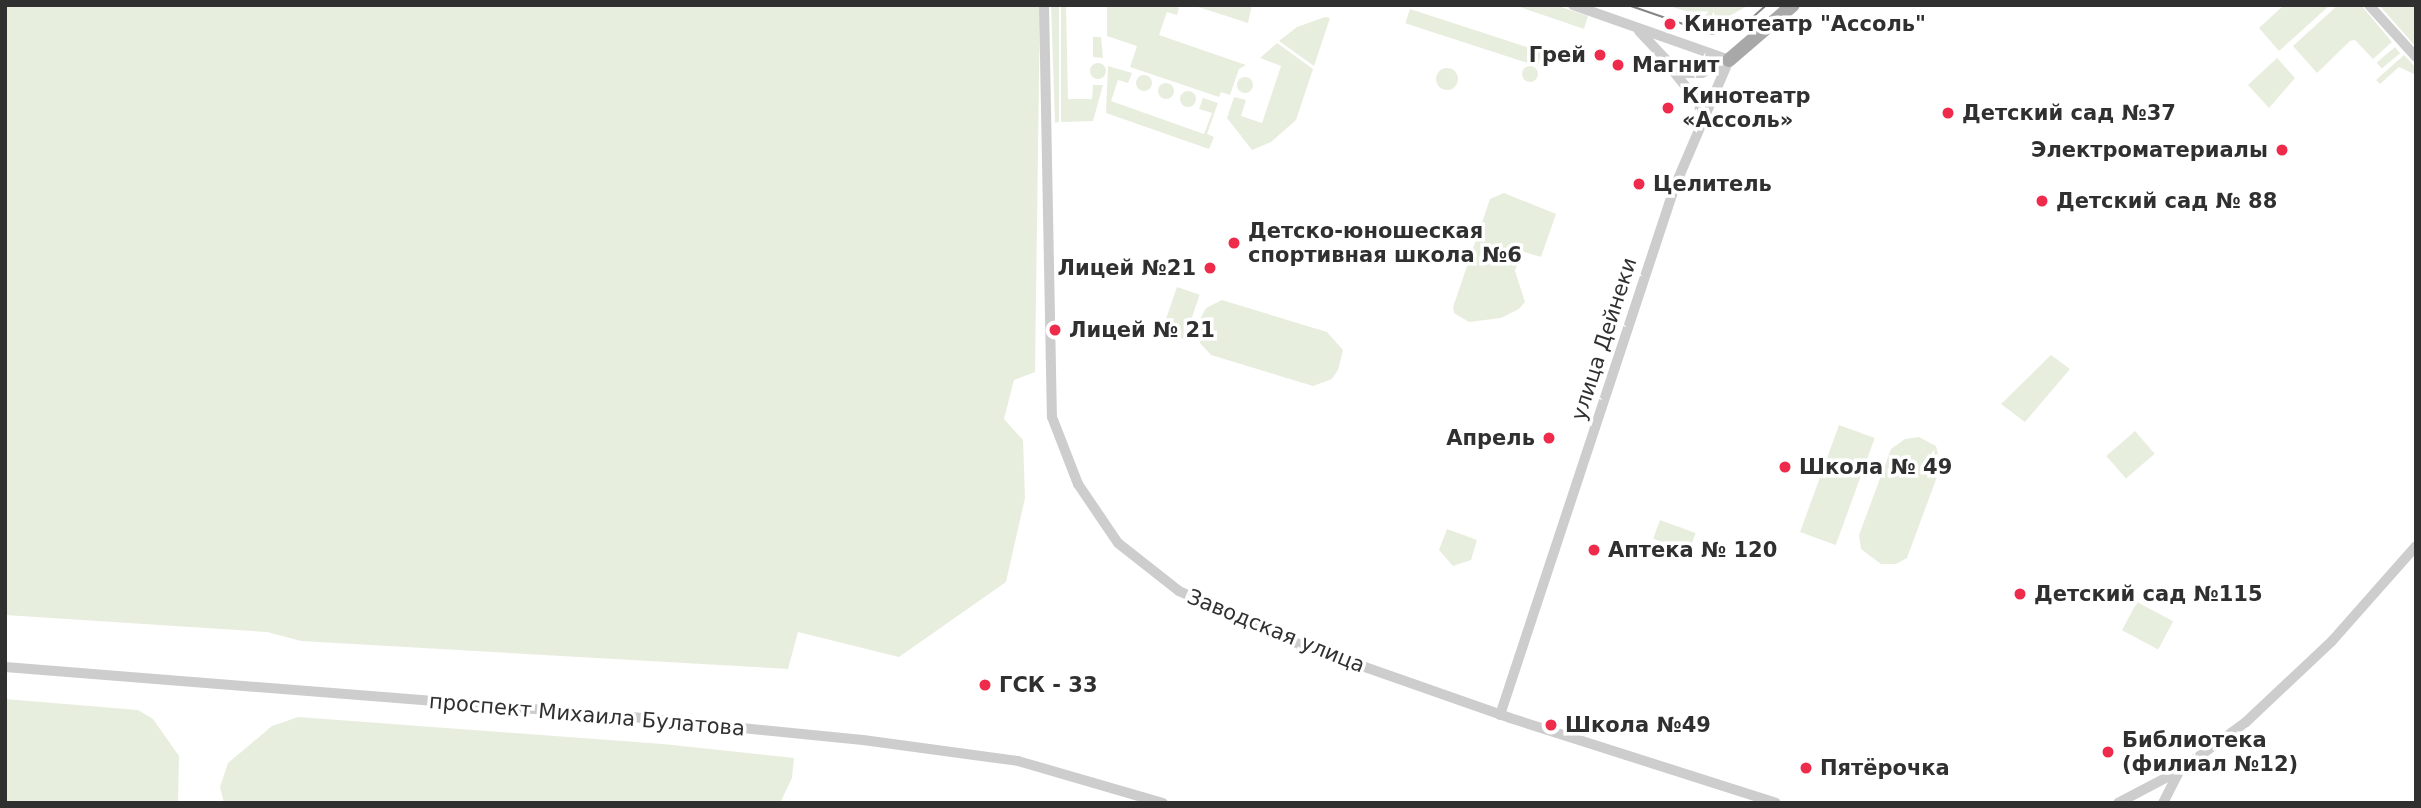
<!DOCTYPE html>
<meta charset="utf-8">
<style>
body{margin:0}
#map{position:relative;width:2421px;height:808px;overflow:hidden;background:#fff;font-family:"DejaVu Sans",sans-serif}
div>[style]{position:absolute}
.green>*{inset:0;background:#e8eede;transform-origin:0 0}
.round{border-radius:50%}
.minor>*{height:10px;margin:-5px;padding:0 5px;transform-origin:5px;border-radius:5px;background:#cdcdcd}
.major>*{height:14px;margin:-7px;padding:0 7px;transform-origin:7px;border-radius:7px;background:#a8a8a8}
.tram>*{height:2px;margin:-1px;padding:0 1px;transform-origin:1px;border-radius:1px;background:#858585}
.dots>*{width:19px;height:19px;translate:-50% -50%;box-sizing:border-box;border:4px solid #fff;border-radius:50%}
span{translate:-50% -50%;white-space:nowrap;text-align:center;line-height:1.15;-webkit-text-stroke:7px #fff;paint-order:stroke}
.poi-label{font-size:21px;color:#303030;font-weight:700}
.left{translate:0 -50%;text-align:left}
.right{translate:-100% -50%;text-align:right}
.street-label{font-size:21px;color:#303030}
.frame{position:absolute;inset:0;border:7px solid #303030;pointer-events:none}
</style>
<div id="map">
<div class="green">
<i style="clip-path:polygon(5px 5px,1040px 5px,1035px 372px,1014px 380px,1004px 419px,1023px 440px,1025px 498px,1006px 582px,899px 657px,798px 632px,788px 669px,301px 641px,267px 632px,5px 615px)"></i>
<i style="clip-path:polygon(1051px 5px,1059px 5px,1059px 122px,1055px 123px)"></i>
<i style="clip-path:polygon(1061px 5px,1066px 5px,1068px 99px,1092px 99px,1093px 85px,1103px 85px,1093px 121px,1061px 122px)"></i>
<i style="clip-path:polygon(1172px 5px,1179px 8px,1177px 15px,1167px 12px,1159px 35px,1246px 65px,1239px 69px,1230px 95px,1221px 92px,1219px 97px,1130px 67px,1137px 46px,1107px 36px,1107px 5px)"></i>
<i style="clip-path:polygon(1192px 5px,1252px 5px,1248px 23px)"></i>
<i style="clip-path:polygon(1514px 5px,1555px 5px,1588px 16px,1584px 29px)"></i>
<i style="clip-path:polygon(1666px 5px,1749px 5px,1726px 18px,1708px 18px)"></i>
<i style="clip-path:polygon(2284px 5px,2330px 5px,2279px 51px,2259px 28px)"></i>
<i style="clip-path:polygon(2338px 5px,2361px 5px,2392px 42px,2373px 59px,2355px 40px,2350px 41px,2317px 73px,2293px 46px)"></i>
<i style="clip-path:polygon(2379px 5px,2416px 5px,2416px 47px)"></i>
<i style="left:1410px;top:9px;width:139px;height:15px;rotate:18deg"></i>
<i style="clip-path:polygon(1325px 17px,1330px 18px,1314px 66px,1279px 41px,1297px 27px)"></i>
<i style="clip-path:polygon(1093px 37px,1101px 37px,1103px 58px,1093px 57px)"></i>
<i style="clip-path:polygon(1277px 43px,1313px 69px,1296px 120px,1271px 142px,1252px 150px,1227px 118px,1234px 97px,1246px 100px,1241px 116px,1262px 123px,1281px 66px,1260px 58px)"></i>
<i style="left:2395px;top:47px;width:8px;height:24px;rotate:50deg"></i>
<i style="clip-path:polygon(2404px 55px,2416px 68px,2416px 75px,2399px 67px,2380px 84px,2376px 80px)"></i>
<i style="clip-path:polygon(2277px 58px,2295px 78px,2269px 108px,2248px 85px)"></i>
<i class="round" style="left:1090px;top:63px;width:16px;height:16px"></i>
<i style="clip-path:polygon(1108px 66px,1132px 73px,1128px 83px,1118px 80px,1111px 101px,1204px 134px,1212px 113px,1199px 109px,1203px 98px,1218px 103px,1207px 134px,1214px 137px,1209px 149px,1106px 113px)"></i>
<i class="round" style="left:1522px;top:66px;width:16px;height:16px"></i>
<i class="round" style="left:1436px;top:68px;width:22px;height:22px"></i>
<i class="round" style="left:1136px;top:75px;width:16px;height:16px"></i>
<i class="round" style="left:1237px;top:77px;width:16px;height:16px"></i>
<i class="round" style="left:1158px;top:83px;width:16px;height:16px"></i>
<i class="round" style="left:1180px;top:91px;width:16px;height:16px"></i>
<i style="clip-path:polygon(1504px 193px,1556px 214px,1541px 257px,1521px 251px,1515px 271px,1525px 302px,1519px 309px,1501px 318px,1469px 322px,1454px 313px,1453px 307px,1490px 199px)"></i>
<i style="left:1177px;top:287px;width:24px;height:47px;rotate:19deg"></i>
<i style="clip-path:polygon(1222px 300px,1327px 332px,1343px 350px,1338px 370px,1332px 379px,1313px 386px,1211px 355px,1200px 343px,1198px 323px,1206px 308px)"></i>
<i style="clip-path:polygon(2051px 355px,2070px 369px,2025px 422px,2001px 404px)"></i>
<i style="left:1839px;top:425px;width:38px;height:114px;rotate:20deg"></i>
<i style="left:2135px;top:431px;width:30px;height:38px;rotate:49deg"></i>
<i style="clip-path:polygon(1919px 437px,1936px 446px,1941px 466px,1907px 558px,1896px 564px,1881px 564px,1861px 549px,1859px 535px,1891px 449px,1905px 439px)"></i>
<i style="left:1660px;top:520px;width:38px;height:20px;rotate:20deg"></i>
<i style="clip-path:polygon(1447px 529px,1477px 540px,1471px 560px,1453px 566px,1439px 550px)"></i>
<i style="left:2137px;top:602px;width:41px;height:32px;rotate:28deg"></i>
<i style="clip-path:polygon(5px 699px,138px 710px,153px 719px,179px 756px,178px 803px,5px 803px)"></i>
<i style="clip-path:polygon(298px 717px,663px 744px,794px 758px,792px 778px,780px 803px,224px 803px,220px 787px,228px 763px,272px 726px)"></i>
</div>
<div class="minor">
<i style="left:1044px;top:5px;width:412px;rotate:88.9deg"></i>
<i style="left:1052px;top:417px;width:72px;rotate:68.8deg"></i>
<i style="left:1078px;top:484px;width:71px;rotate:55.9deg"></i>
<i style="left:1118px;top:543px;width:78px;rotate:38.2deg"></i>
<i style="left:1179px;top:591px;width:116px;rotate:24.4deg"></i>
<i style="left:1285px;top:639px;width:238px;rotate:19.3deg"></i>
<i style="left:1510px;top:718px;width:279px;rotate:17.7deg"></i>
<i style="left:1573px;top:5px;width:165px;rotate:19.4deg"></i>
<i style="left:2369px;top:5px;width:70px;rotate:47.9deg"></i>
<i style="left:1639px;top:31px;width:50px;rotate:46.6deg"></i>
<i style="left:1673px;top:67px;width:15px;rotate:23deg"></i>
<i style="left:1687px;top:73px;width:15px"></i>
<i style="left:1702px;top:73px;width:26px;rotate:-25deg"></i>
<i style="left:1670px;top:67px;width:46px;rotate:51.1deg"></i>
<i style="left:1699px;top:103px;width:14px;rotate:82deg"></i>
<i style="left:5px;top:667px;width:619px;rotate:4.54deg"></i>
<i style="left:622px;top:716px;width:242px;rotate:5.7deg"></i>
<i style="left:863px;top:740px;width:156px;rotate:7.7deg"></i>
<i style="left:1018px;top:761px;width:151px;rotate:16.2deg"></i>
<i style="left:1500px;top:715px;width:557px;rotate:-71.7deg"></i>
<i style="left:1675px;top:186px;width:137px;rotate:-66.8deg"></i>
<i style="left:2118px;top:803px;width:69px;rotate:-27.7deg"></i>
<i style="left:2179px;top:771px;width:83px;rotate:-36.2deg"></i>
<i style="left:2246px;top:722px;width:118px;rotate:-43.3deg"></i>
<i style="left:2332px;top:641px;width:127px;rotate:-48.5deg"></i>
<i style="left:2163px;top:803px;width:36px;rotate:-63deg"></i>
</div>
<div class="major">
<i style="left:1729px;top:60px;width:84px;rotate:-40.7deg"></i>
</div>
<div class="tram">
<i style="left:1628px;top:5px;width:89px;rotate:19deg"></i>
<i style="left:1712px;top:34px;width:32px;rotate:-14deg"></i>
<i style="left:1743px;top:26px;width:31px;rotate:-42deg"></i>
</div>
<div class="dots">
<i style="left:1670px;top:24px;background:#ef2b4b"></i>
<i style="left:1600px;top:55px;background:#ef2b4b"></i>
<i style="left:1618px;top:65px;background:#ef2b4b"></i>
<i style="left:1668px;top:108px;background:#ef2b4b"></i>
<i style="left:1948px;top:113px;background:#ef2b4b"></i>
<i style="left:2282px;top:150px;background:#ef2b4b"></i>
<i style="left:1639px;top:184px;background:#ef2b4b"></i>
<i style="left:2042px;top:201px;background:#ef2b4b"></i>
<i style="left:1234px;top:243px;background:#ef2b4b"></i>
<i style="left:1210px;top:268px;background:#ef2b4b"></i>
<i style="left:1055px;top:330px;background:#ef2b4b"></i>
<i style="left:1549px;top:438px;background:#ef2b4b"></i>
<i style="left:1785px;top:467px;background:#ef2b4b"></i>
<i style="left:1594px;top:550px;background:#ef2b4b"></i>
<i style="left:2020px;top:594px;background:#ef2b4b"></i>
<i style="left:985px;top:685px;background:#ef2b4b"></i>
<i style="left:1551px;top:725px;background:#ef2b4b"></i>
<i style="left:2108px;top:752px;background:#ef2b4b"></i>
<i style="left:1806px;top:768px;background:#ef2b4b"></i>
</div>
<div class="poi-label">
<span class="left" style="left:1684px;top:24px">Кинотеатр "Ассоль"</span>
<span class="right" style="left:1586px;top:55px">Грей</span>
<span class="left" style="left:1632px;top:65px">Магнит</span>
<span class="left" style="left:1682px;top:108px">Кинотеатр<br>«Ассоль»</span>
<span class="left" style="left:1962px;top:113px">Детский сад №37</span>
<span class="right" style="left:2268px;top:150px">Электроматериалы</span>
<span class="left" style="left:1653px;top:184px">Целитель</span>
<span class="left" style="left:2056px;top:201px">Детский сад № 88</span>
<span class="left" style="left:1248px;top:243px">Детско-юношеская<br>спортивная школа №6</span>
<span class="right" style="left:1196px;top:268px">Лицей №21</span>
<span class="left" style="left:1069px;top:330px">Лицей № 21</span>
<span class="right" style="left:1535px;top:438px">Апрель</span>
<span class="left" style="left:1799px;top:467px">Школа № 49</span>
<span class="left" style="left:1608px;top:550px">Аптека № 120</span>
<span class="left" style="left:2034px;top:594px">Детский сад №115</span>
<span class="left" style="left:999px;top:685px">ГСК - 33</span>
<span class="left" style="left:1565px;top:725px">Школа №49</span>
<span class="left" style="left:2122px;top:752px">Библиотека<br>(филиал №12)</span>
<span class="left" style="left:1820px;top:768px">Пятёрочка</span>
</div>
<div class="street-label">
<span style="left:1604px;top:339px;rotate:-72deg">улица Дейнеки</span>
<span style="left:1276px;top:631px;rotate:22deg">Заводская улица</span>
<span style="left:587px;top:715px;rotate:5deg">проспект Михаила Булатова</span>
</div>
<div class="frame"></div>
</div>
